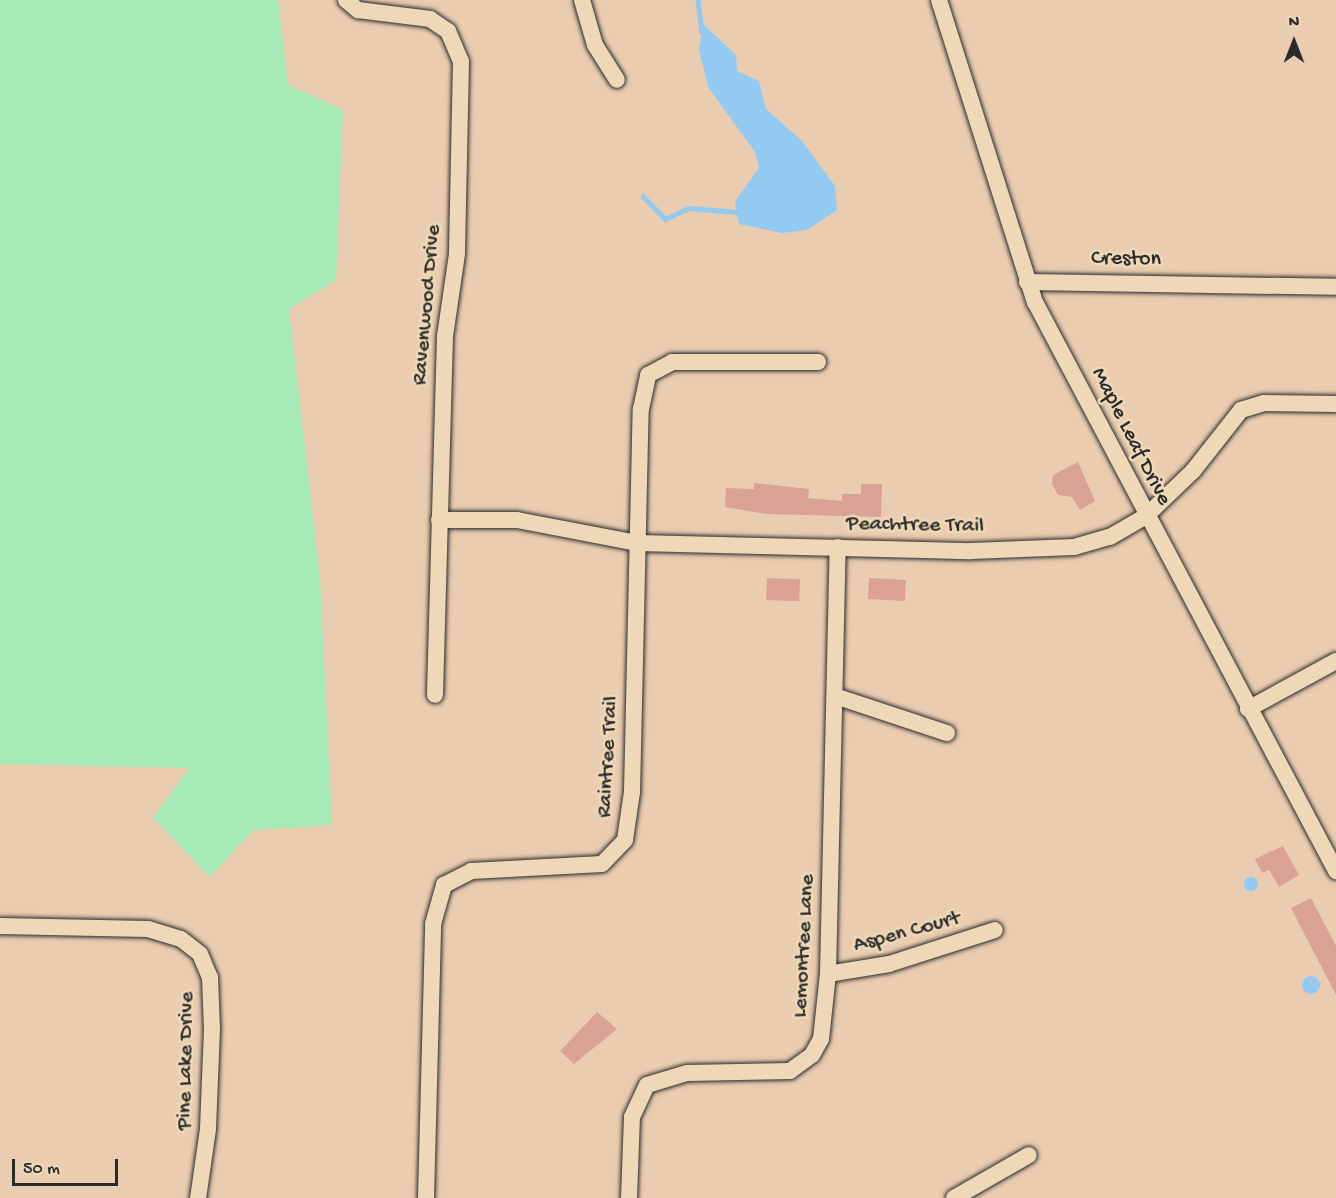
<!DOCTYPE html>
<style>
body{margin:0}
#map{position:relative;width:1336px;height:1198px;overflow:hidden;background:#eacdb0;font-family:"Gochi Hand",sans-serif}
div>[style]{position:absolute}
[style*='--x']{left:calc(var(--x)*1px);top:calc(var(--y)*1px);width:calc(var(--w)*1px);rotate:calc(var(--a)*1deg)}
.green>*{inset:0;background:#a6ebb7}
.water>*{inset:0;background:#93caf1}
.round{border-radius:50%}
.stream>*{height:4.5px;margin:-2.25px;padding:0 2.25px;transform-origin:2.25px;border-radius:2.25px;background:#93caf1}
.building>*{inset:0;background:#daa294;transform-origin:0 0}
.roads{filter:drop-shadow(0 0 2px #2b2b2b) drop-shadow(0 0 2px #2b2b2b)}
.minor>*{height:16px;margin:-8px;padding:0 8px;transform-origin:8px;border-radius:8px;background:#eed8b7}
span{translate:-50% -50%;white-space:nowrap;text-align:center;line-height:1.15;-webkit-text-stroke:5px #eed8b7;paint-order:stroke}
.street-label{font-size:22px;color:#2b2b2b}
.north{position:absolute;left:1264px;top:12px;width:60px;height:60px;-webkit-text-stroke:4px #eed8b7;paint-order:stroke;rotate:0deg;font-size:16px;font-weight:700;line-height:24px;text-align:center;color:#2b2b2b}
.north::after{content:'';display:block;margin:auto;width:21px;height:27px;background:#2b2b2b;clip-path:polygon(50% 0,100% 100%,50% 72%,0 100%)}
.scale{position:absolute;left:12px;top:1159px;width:106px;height:27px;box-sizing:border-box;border:3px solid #2b2b2b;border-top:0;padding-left:8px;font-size:18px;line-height:21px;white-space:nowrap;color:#2b2b2b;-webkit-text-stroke:4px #eed8b7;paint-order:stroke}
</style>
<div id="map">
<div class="green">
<i style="clip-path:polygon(0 0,278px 0,288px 85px,343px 110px,336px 280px,289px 309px,320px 578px,332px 825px,253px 830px,210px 877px,153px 818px,189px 768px,0 764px)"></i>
</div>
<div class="water">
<i style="clip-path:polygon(703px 24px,736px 55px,737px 71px,759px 81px,766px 109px,802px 141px,835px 186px,837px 210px,807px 230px,782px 233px,739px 224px,735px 202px,759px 167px,755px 152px,708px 87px,699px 50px)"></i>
<i class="round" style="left:1244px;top:877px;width:14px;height:14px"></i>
<i class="round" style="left:1302px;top:976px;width:18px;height:18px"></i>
</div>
<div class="stream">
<i style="--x:698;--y:0;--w:32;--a:83"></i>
<i style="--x:643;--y:196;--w:32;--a:46"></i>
<i style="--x:665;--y:219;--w:26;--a:-25"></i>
<i style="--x:689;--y:208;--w:48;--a:4.8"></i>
</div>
<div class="building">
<i style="clip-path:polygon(1078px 462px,1095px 501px,1080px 510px,1072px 497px,1058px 495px,1052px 484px,1053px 475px)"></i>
<i style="clip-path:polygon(754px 483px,809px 489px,808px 498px,842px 501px,842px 494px,861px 494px,861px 484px,882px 484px,881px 517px,766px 514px,725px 507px,726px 488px,754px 489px)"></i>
<i style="left:767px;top:578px;width:33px;height:22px;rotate:2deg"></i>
<i style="left:869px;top:578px;width:37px;height:21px;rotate:3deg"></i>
<i style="clip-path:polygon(1283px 846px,1299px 875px,1279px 887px,1269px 870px,1262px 873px,1255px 859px)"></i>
<i style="clip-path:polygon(1311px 898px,1336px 946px,1336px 995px,1291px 908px)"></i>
<i style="clip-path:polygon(597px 1012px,617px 1029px,574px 1064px,560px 1051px)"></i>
</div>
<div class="roads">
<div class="minor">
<i style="--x:346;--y:0;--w:16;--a:40"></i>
<i style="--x:358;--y:10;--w:73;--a:7.1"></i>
<i style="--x:430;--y:19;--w:22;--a:34"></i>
<i style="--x:448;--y:31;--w:33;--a:67"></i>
<i style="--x:461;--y:61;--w:193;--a:91.2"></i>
<i style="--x:457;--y:254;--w:83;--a:98.3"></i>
<i style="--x:445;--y:336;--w:359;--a:91.6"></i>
<i style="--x:582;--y:0;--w:47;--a:73.9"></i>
<i style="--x:595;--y:45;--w:41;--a:57.8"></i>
<i style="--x:939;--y:0;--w:317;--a:72.4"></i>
<i style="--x:1035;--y:302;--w:644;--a:62.12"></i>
<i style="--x:1027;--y:282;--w:309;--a:0.9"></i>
<i style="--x:439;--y:520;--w:78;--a:0"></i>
<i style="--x:517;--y:520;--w:123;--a:10.8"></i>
<i style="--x:638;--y:543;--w:333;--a:1.4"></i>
<i style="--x:971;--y:551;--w:103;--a:-2.2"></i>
<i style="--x:1074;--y:547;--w:37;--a:-16"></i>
<i style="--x:1110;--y:537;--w:42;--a:-30.3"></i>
<i style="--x:1146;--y:516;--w:65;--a:-43.8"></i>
<i style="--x:1193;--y:471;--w:78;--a:-51.8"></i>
<i style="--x:1241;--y:410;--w:24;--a:-17"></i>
<i style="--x:1264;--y:403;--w:72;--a:0.8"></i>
<i style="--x:835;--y:696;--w:118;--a:18.3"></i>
<i style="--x:1248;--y:709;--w:100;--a:-28.6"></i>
<i style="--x:0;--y:926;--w:148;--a:1.2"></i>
<i style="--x:148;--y:929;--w:34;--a:17"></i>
<i style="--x:181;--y:939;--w:24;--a:38"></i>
<i style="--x:200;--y:954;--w:25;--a:67"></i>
<i style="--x:210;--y:977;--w:52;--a:87.8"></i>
<i style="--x:212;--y:1029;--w:100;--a:92.3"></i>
<i style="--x:208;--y:1129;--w:70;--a:98.2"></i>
<i style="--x:828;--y:974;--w:62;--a:-9.3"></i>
<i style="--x:889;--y:964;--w:111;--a:-17.8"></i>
<i style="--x:426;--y:1198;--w:274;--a:-88.5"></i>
<i style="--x:433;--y:924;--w:41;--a:-74.2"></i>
<i style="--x:444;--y:885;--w:30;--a:-27"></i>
<i style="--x:471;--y:871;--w:131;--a:-3.1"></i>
<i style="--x:602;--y:864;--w:33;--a:-46"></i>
<i style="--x:625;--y:840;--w:49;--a:-81.7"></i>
<i style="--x:632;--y:792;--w:383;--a:-88.7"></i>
<i style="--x:641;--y:409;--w:35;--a:-78"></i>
<i style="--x:648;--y:375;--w:27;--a:-28"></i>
<i style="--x:672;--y:362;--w:146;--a:0"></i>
<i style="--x:629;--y:1198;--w:81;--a:-87.9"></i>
<i style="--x:632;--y:1117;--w:35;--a:-65"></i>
<i style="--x:647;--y:1085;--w:42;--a:-16.7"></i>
<i style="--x:687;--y:1073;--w:103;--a:-1.1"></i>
<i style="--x:790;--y:1071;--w:27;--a:-36"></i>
<i style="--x:812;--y:1055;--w:18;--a:-61"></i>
<i style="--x:821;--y:1039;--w:65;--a:-83.9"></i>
<i style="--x:828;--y:974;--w:427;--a:-88.7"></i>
<i style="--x:954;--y:1198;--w:86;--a:-29.8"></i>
</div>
</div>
<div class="street-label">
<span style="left:1126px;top:260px;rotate:1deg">Creston</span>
<span style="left:428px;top:305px;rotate:-85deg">Ravenwood Drive</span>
<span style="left:1130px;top:437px;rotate:63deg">Maple Leaf Drive</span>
<span style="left:915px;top:526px;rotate:1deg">Peachtree Trail</span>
<span style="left:609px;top:757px;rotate:-87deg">Raintree Trail</span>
<span style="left:907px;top:933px;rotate:-15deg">Aspen Court</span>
<span style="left:805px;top:946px;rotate:-87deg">Lemontree Lane</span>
<span style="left:187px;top:1061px;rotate:-89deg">Pine Lake Drive</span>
</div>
<div class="north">N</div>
<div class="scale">50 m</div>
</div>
